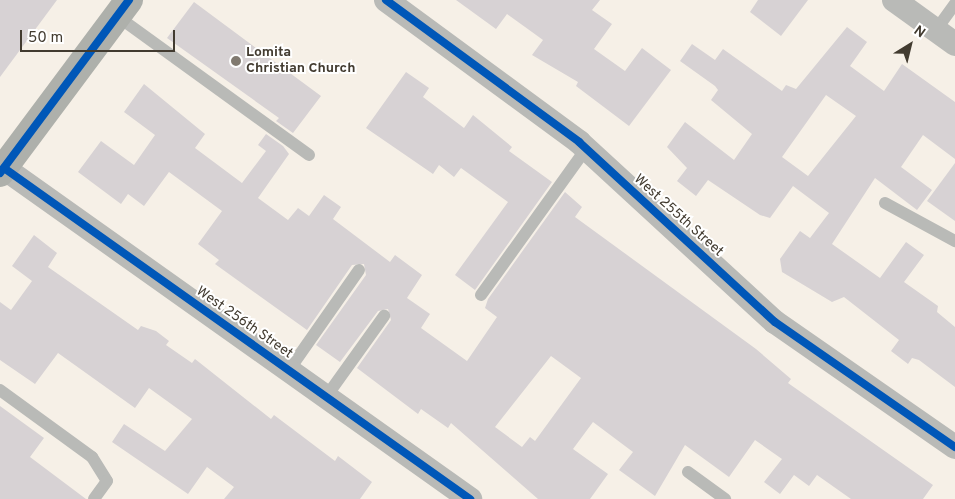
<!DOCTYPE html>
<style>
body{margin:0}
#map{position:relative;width:955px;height:499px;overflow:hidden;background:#f6f0e7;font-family:Overpass,sans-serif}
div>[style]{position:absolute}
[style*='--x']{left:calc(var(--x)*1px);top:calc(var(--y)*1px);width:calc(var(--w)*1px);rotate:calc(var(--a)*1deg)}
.building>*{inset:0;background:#d7d2d4}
.lane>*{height:12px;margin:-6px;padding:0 6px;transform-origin:6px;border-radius:6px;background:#b9bab7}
.street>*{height:24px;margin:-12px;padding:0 12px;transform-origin:12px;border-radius:12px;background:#b9bab7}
.secondary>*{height:28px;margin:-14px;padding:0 14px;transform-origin:14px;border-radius:14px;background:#aeb0ab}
.cycleway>*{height:8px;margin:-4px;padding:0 4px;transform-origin:4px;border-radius:4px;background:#0057b8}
.dots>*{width:14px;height:14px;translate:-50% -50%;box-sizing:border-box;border:2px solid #fff;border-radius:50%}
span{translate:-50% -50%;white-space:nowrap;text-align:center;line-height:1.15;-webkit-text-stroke:4px #fff;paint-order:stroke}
.poi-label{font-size:14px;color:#423b30;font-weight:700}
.left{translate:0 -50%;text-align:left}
.street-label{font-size:14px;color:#423b30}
.north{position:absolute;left:885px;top:20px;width:50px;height:50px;-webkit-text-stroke:4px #fff;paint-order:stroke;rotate:36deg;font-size:14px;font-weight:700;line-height:20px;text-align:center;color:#423b30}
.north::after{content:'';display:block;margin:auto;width:18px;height:22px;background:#423b30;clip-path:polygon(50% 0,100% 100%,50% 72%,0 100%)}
.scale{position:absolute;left:20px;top:30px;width:155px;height:22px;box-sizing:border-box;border:2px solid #423b30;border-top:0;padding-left:6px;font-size:15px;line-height:18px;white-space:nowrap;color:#423b30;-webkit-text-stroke:4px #fff;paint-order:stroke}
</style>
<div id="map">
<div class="building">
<i style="clip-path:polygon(0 0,57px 0,0 77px)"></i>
<i style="clip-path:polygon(456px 0,600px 0,592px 10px,612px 24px,594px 49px,625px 71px,642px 48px,671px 70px,629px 126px,576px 86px,578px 82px,532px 55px,543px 40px,532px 32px,507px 14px,496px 29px)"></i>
<i style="clip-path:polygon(758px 0,808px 0,781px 36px,750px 12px)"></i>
<i style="clip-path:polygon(194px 2px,321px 96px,293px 133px,276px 121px,279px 118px,167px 38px)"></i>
<i style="clip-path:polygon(evenodd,847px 27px,867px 42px,850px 66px,884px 91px,902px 64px,955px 102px,955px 159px,923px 135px,901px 167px,932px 190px,917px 210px,875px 178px,832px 244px,880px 278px,906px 242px,924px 255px,904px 282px,938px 306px,937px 312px,955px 327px,955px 387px,919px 360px,912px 358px,908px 364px,891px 351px,899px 340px,844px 297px,832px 302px,782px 272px,780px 259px,800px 231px,810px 238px,829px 213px,793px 186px,770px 218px,760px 215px,708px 180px,696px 196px,677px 181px,687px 168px,667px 147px,685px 122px,734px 160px,752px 134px,711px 100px,718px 90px,715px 86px,680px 61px,692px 44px,715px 60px,723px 49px,782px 91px,786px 85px,796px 89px,847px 27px,826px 95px,856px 116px,808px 176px,782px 157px,826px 95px)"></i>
<i style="clip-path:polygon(406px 72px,429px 88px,423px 97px,464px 128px,473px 115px,512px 147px,509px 151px,552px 182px,475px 290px,455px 275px,508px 202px,461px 168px,454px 177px,439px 165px,433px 174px,366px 128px)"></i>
<i style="clip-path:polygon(evenodd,144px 84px,205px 134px,195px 148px,242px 183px,266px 151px,258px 145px,266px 134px,283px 146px,289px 154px,258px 198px,288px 220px,298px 208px,309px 216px,324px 195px,341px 207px,333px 219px,390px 262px,395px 255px,422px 275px,407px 298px,430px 314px,421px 328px,467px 361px,497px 317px,485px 308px,488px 299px,565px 192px,582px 207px,575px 217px,756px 349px,791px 379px,788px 383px,933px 485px,923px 499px,851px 499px,817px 475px,809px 486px,794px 475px,780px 494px,764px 482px,782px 459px,755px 440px,729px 477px,685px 445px,655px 496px,619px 470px,633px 452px,593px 422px,573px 449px,608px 474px,590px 499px,538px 499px,451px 423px,448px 428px,421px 409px,418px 414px,357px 368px,391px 320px,388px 309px,378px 311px,340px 362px,316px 345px,366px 275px,364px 264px,352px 265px,307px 330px,215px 264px,219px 260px,198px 244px,222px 211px,169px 172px,144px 206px,128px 194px,121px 204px,78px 172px,101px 141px,134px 165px,155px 135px,124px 112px,144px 84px,551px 356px,581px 378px,535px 441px,530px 437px,522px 447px,495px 427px,551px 356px)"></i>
<i style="clip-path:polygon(955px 163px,955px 221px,927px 201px)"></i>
<i style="clip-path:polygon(34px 235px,57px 253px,48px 267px,138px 330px,141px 326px,156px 331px,169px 341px,166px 345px,192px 363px,195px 359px,271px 419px,274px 415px,335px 461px,338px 456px,372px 482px,360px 499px,224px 499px,234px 487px,207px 467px,188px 494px,112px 442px,124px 424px,165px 451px,192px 419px,149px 388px,135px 408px,58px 353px,35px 384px,0 360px,0 302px,11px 310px,32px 281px,12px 266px)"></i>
<i style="clip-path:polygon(0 406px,44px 438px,30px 457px,86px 499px,0 499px)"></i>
</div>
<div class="lane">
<i style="--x:117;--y:16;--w:237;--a:35.9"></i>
<i style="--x:936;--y:30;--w:32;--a:-54"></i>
<i style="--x:885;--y:203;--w:80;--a:28.5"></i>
<i style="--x:481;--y:295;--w:180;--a:-54.3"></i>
<i style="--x:289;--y:370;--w:122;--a:-55"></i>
<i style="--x:0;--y:390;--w:114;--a:36.1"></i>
<i style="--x:92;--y:457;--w:28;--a:58"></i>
<i style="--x:107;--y:481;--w:22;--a:126"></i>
<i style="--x:326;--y:397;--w:100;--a:-54.4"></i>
<i style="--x:688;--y:472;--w:46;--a:36.1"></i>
</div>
<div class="street">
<i style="--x:386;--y:0;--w:240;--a:36.3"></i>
<i style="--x:579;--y:142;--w:266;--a:42.6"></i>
<i style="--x:775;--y:322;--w:219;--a:34.8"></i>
<i style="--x:894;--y:0;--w:75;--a:35.8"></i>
<i style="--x:4;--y:168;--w:572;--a:35.39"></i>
</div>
<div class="secondary">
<i style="--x:0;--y:173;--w:216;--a:-53.3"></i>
</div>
<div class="cycleway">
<i style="--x:386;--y:0;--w:240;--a:36.3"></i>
<i style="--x:579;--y:142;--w:266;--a:42.6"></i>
<i style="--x:775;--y:322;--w:219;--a:34.8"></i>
<i style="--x:4;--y:168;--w:572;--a:35.39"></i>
<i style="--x:0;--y:173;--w:216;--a:-53.3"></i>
</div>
<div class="dots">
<i style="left:236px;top:61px;background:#817a70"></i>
</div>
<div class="poi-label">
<span class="left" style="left:246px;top:61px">Lomita<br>Christian Church</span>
</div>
<div class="street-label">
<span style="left:678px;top:216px;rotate:42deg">West 255th Street</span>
<span style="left:244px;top:323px;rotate:35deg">West 256th Street</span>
</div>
<div class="north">N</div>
<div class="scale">50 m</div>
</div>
